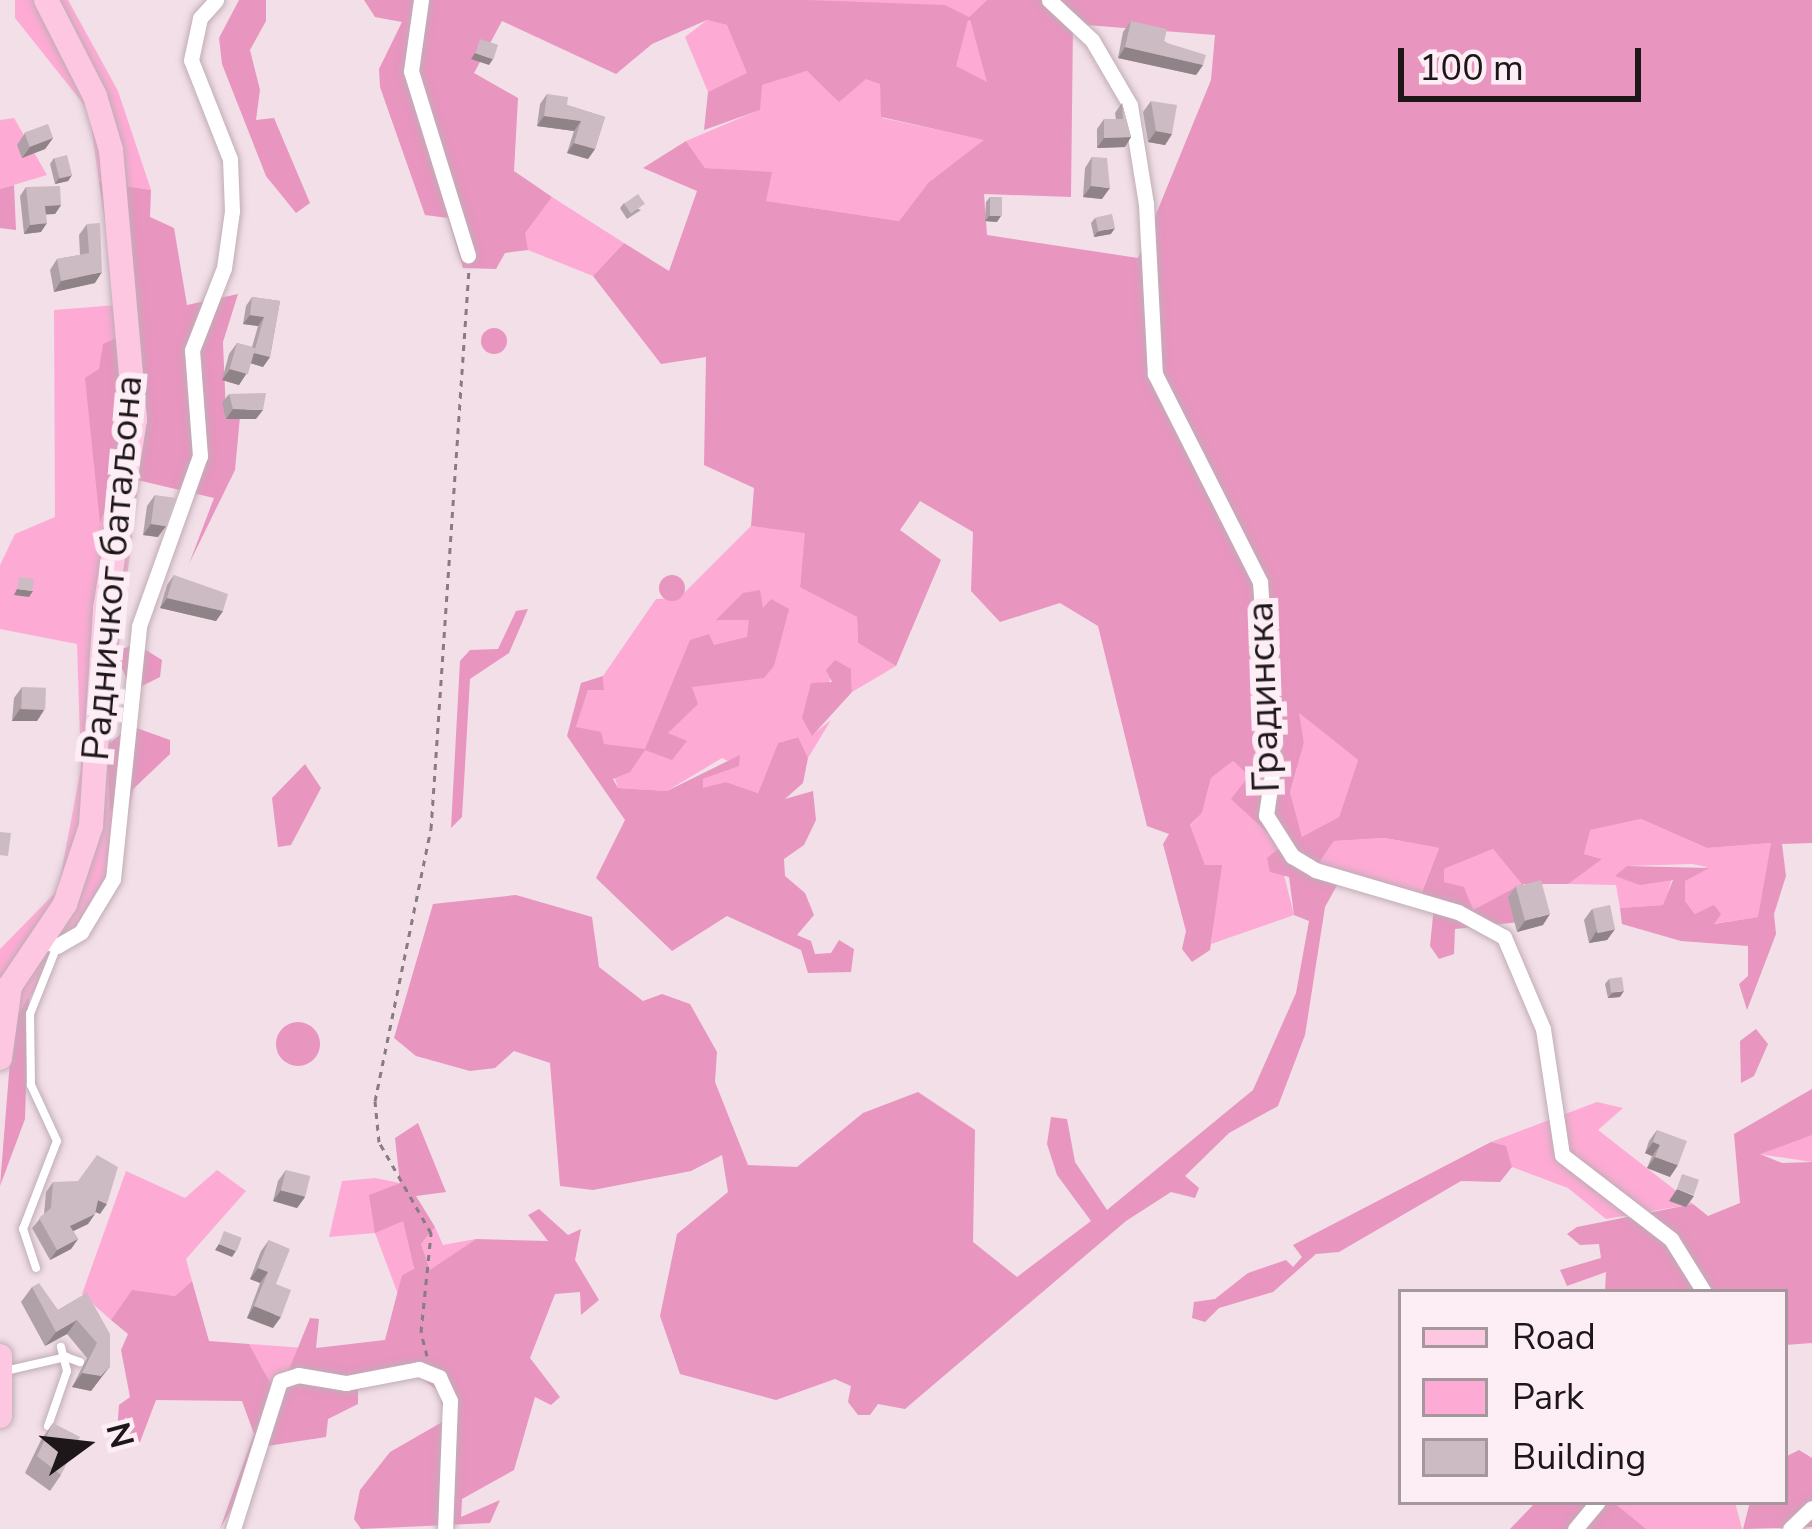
<!DOCTYPE html>
<meta charset="utf-8">
<style>
body{margin:0}
#map{position:relative;width:1812px;height:1529px;overflow:hidden;background:#f2dfe8;font-family:"Nunito Sans",sans-serif}
div>[style]{position:absolute}
[style*='--x']{left:calc(var(--x)*1px);top:calc(var(--y)*1px);width:calc(var(--w)*1px);rotate:calc(var(--a)*1deg)}
.green>*{inset:0;background:#fdabd4}
.forest>*{inset:0;background:#e895bf}
.round{border-radius:50%}
.path>*{height:3px;margin-top:-1.5px;transform-origin:0;background:repeating-linear-gradient(90deg,#887b81 0 6px,transparent 0 12px)}
.roads{filter:drop-shadow(0 0 3px #c0adb6) drop-shadow(0 0 3px #c0adb6)}
.service>*{height:8px;margin:-4px;padding:0 4px;transform-origin:4px;border-radius:4px;background:#fff}
.minor>*{height:15px;margin:-7.5px;padding:0 7.5px;transform-origin:7.5px;border-radius:7.5px;background:#fff}
.primary>*{height:24px;margin:-12px;padding:0 12px;transform-origin:12px;border-radius:12px;background:#fdc7e2}
.wall>*{inset:0;background:#b0a1a8}
.shaded-wall>*{inset:0;background:#908388}
.building>*{inset:0;background:#cdbbc3;transform-origin:0 0}
span{translate:-50% -50%;white-space:nowrap;text-align:center;line-height:1.15;-webkit-text-stroke:12px #fdeef5;paint-order:stroke}
.street-label{font-size:39px;color:#1e171a}
.legend{position:absolute;left:1398px;top:1289px;width:390px;height:216px;box-sizing:border-box;background:#fdeef5;border:3px solid #a4989d;margin:0;padding:15px 21px;list-style:none;font-size:36px;color:#1e171a}
.legend li{display:flex;align-items:center;gap:24px;height:60px}
.legend b{width:60px;border:3px solid #a4989d}
.north{position:absolute;left:24px;top:1385px;width:120px;height:120px;-webkit-text-stroke:9px #fdeef5;paint-order:stroke;rotate:75deg;font-size:33px;font-weight:700;line-height:48px;text-align:center;color:#1e171a}
.north::after{content:'';display:block;margin:auto;width:42px;height:54px;background:#1e171a;clip-path:polygon(50% 0,100% 100%,50% 72%,0 100%)}
.scale{position:absolute;left:1398px;top:48px;width:243px;height:54px;box-sizing:border-box;border:6px solid #1e171a;border-top:0;padding-left:15px;font-size:36px;line-height:42px;white-space:nowrap;color:#1e171a;-webkit-text-stroke:9px #fdeef5;paint-order:stroke}
</style>
<div id="map">
<div class="green">
<i style="clip-path:polygon(15px 0,68px 0,118px 91px,151px 190px,99px 182px,89px 111px,15px 18px)"></i>
<i style="clip-path:polygon(806px 0,987px 0,969px 17px,988px 83px)"></i>
<i style="clip-path:polygon(707px 20px,728px 25px,748px 73px,708px 92px,685px 37px)"></i>
<i style="clip-path:polygon(807px 71px,839px 101px,865px 78px,880px 83px,882px 118px,986px 140px,928px 183px,899px 221px,765px 201px,771px 173px,705px 168px,686px 141px,759px 110px,761px 85px)"></i>
<i style="clip-path:polygon(14px 118px,47px 175px,0 189px,0 120px)"></i>
<i style="clip-path:polygon(552px 197px,624px 243px,593px 276px,528px 250px,524px 233px)"></i>
<i style="clip-path:polygon(117px 305px,123px 336px,102px 520px,120px 476px,138px 485px,107px 745px,111px 810px,134px 788px,106px 908px,61px 951px,13px 1023px,0 1006px,0 949px,58px 890px,81px 768px,77px 644px,0 629px,0 565px,15px 534px,55px 517px,54px 310px)"></i>
<i style="clip-path:polygon(751px 526px,806px 532px,800px 586px,857px 617px,858px 643px,896px 666px,852px 692px,851px 669px,832px 674px,812px 735px,831px 720px,808px 758px,797px 737px,778px 743px,758px 793px,726px 782px,703px 789px,703px 779px,738px 766px,722px 758px,667px 791px,618px 788px,604px 744px,576px 727px,588px 690px,604px 690px,603px 676px,656px 599px,679px 598px)"></i>
<i style="clip-path:polygon(1298px 712px,1358px 760px,1339px 817px,1302px 838px,1290px 792px,1304px 743px)"></i>
<i style="clip-path:polygon(1233px 761px,1249px 776px,1247px 810px,1273px 831px,1294px 915px,1211px 944px,1221px 865px,1205px 865px,1190px 826px,1202px 813px,1211px 778px)"></i>
<i style="clip-path:polygon(1641px 819px,1707px 848px,1771px 843px,1759px 917px,1712px 924px,1696px 915px,1685px 901px,1685px 880px,1707px 867px,1692px 864px,1627px 866px,1672px 879px,1664px 905px,1620px 908px,1616px 885px,1568px 884px,1599px 858px,1584px 854px,1589px 830px)"></i>
<i style="clip-path:polygon(1385px 838px,1439px 848px,1420px 896px,1338px 883px,1319px 863px,1334px 841px)"></i>
<i style="clip-path:polygon(1493px 849px,1523px 884px,1473px 910px,1443px 882px,1444px 869px)"></i>
<i style="clip-path:polygon(1597px 1102px,1623px 1108px,1598px 1130px,1693px 1204px,1606px 1219px,1568px 1188px,1512px 1167px,1506px 1147px,1491px 1142px)"></i>
<i style="clip-path:polygon(1812px 1135px,1812px 1162px,1759px 1154px,1790px 1138px)"></i>
<i style="clip-path:polygon(217px 1170px,246px 1191px,186px 1259px,192px 1281px,175px 1296px,132px 1291px,111px 1320px,82px 1294px,126px 1171px,185px 1198px)"></i>
<i style="clip-path:polygon(375px 1178px,400px 1183px,370px 1195px,403px 1220px,414px 1270px,402px 1275px,398px 1294px,375px 1233px,329px 1237px,342px 1181px)"></i>
<i style="clip-path:polygon(435px 1227px,443px 1245px,476px 1239px,430px 1271px,421px 1244px)"></i>
<i style="clip-path:polygon(249px 1344px,304px 1348px,278px 1398px)"></i>
<i style="clip-path:polygon(1735px 1502px,1742px 1529px,1646px 1529px,1611px 1505px)"></i>
</div>
<div class="forest">
<i style="clip-path:polygon(239px 0,266px 0,266px 21px,250px 50px,260px 90px,256px 120px,274px 118px,310px 203px,296px 213px,266px 176px,222px 64px,219px 38px)"></i>
<i style="clip-path:polygon(evenodd,364px 0,806px 0,945px 5px,969px 17px,987px 0,1812px 0,1812px 843px,1782px 844px,1786px 876px,1774px 914px,1776px 934px,1747px 1010px,1739px 984px,1748px 976px,1748px 946px,1681px 941px,1622px 924px,1620px 908px,1663px 905px,1673px 880px,1640px 885px,1615px 876px,1627px 866px,1709px 868px,1685px 881px,1685px 901px,1695px 914px,1714px 905px,1721px 914px,1714px 924px,1758px 917px,1771px 843px,1707px 848px,1641px 819px,1590px 830px,1584px 854px,1602px 859px,1568px 884px,1523px 884px,1520px 922px,1455px 929px,1454px 954px,1439px 959px,1430px 946px,1434px 906px,1420px 897px,1439px 848px,1385px 838px,1334px 841px,1319px 863px,1341px 878px,1325px 907px,1305px 1035px,1278px 1106px,1229px 1133px,1185px 1176px,1199px 1188px,1195px 1198px,1171px 1192px,1126px 1221px,905px 1409px,878px 1404px,870px 1415px,858px 1415px,848px 1402px,851px 1386px,835px 1379px,776px 1400px,680px 1374px,660px 1316px,677px 1234px,728px 1192px,722px 1155px,691px 1171px,593px 1190px,560px 1186px,550px 1063px,514px 1051px,495px 1068px,470px 1071px,416px 1056px,394px 1038px,433px 904px,516px 895px,592px 917px,599px 967px,643px 1001px,662px 994px,690px 1004px,717px 1052px,715px 1082px,748px 1165px,797px 1167px,863px 1113px,918px 1092px,975px 1130px,973px 1242px,1017px 1277px,1091px 1221px,1057px 1175px,1047px 1144px,1051px 1117px,1067px 1119px,1075px 1162px,1107px 1210px,1253px 1090px,1296px 993px,1309px 921px,1294px 915px,1289px 877px,1270px 872px,1267px 858px,1282px 846px,1231px 799px,1249px 776px,1233px 761px,1211px 778px,1202px 813px,1190px 825px,1205px 865px,1222px 865px,1210px 950px,1192px 962px,1182px 949px,1186px 931px,1163px 844px,1169px 834px,1147px 826px,1098px 626px,1060px 603px,1000px 622px,971px 591px,973px 532px,920px 501px,900px 530px,941px 560px,896px 666px,858px 643px,857px 617px,800px 587px,805px 533px,751px 526px,754px 488px,704px 465px,706px 357px,661px 364px,593px 276px,624px 243px,669px 271px,697px 191px,643px 168px,686px 141px,705px 168px,772px 172px,766px 201px,899px 221px,928px 183px,984px 140px,881px 117px,880px 84px,866px 79px,839px 102px,807px 71px,762px 85px,760px 110px,704px 130px,708px 92px,747px 73px,727px 25px,707px 20px,652px 44px,616px 74px,502px 21px,474px 73px,518px 98px,514px 171px,552px 197px,525px 233px,528px 250px,505px 253px,496px 269px,463px 268px,448px 218px,425px 215px,380px 87px,379px 69px,402px 22px,375px 17px,364px 0,968px 20px,970px 20px,987px 82px,956px 66px,968px 20px,364px 0,1073px 24px,1215px 35px,1211px 80px,1138px 258px,987px 235px,984px 194px,1071px 197px,1073px 24px,364px 0,1299px 713px,1358px 760px,1339px 817px,1302px 837px,1290px 792px,1304px 743px,1299px 713px,364px 0,1493px 849px,1522px 884px,1473px 910px,1464px 887px,1444px 882px,1444px 869px,1493px 849px)"></i>
<i style="clip-path:polygon(99px 182px,151px 190px,150px 217px,174px 228px,187px 305px,238px 294px,223px 342px,226px 414px,240px 416px,235px 470px,189px 564px,214px 498px,120px 476px,100px 523px,85px 378px,99px 369px,103px 344px,123px 335px)"></i>
<i style="clip-path:polygon(14px 185px,16px 230px,0 228px,0 189px)"></i>
<i class="round" style="left:481px;top:328px;width:26px;height:26px"></i>
<i class="round" style="left:659px;top:575px;width:26px;height:26px"></i>
<i style="clip-path:polygon(760px 590px,763px 608px,771px 599px,789px 609px,774px 666px,764px 678px,692px 687px,698px 704px,668px 733px,687px 741px,672px 760px,645px 750px,630px 772px,613px 779px,618px 788px,667px 791px,740px 755px,739px 766px,703px 779px,703px 788px,726px 782px,758px 793px,778px 743px,798px 737px,808px 758px,803px 783px,785px 799px,813px 791px,816px 820px,804px 845px,784px 859px,785px 876px,805px 893px,814px 915px,797px 935px,811px 941px,815px 954px,831px 953px,839px 940px,854px 949px,851px 972px,808px 973px,801px 950px,727px 916px,672px 951px,596px 878px,625px 820px,567px 736px,581px 683px,603px 676px,604px 690px,588px 690px,576px 727px,601px 732px,604px 744px,645px 749px,690px 640px,709px 634px,714px 645px,747px 637px,749px 620px,716px 620px,743px 593px)"></i>
<i style="clip-path:polygon(528px 609px,509px 653px,470px 679px,462px 817px,451px 828px,460px 661px,470px 650px,498px 649px,516px 611px)"></i>
<i style="clip-path:polygon(136px 644px,162px 660px,160px 677px,132px 691px,119px 662px,122px 649px)"></i>
<i style="clip-path:polygon(835px 660px,851px 669px,852px 692px,812px 736px,802px 718px,811px 683px,832px 682px,826px 670px)"></i>
<i style="clip-path:polygon(131px 726px,170px 740px,170px 754px,110px 811px,107px 745px)"></i>
<i style="clip-path:polygon(305px 764px,321px 788px,291px 845px,278px 847px,272px 798px)"></i>
<i style="clip-path:polygon(29px 997px,25px 1119px,0 1186px,13px 1023px)"></i>
<i class="round" style="left:276px;top:1022px;width:44px;height:44px"></i>
<i style="clip-path:polygon(1756px 1029px,1768px 1044px,1754px 1076px,1741px 1083px,1740px 1041px)"></i>
<i style="clip-path:polygon(1812px 1089px,1812px 1135px,1760px 1154px,1782px 1163px,1812px 1162px,1812px 1343px,1785px 1345px,1785px 1292px,1605px 1292px,1606px 1272px,1567px 1286px,1560px 1270px,1601px 1258px,1599px 1244px,1580px 1245px,1567px 1234px,1577px 1227px,1693px 1204px,1708px 1216px,1740px 1203px,1734px 1134px)"></i>
<i style="clip-path:polygon(418px 1123px,446px 1192px,416px 1196px,435px 1227px,421px 1244px,430px 1270px,476px 1239px,548px 1241px,528px 1215px,539px 1209px,568px 1235px,581px 1229px,575px 1260px,599px 1300px,581px 1315px,580px 1292px,555px 1294px,530px 1358px,560px 1397px,551px 1405px,535px 1397px,514px 1470px,462px 1499px,461px 1517px,500px 1500px,490px 1523px,361px 1529px,354px 1519px,360px 1490px,390px 1452px,444px 1421px,440px 1392px,414px 1373px,358px 1390px,358px 1404px,328px 1419px,326px 1437px,267px 1446px,220px 1529px,254px 1434px,242px 1401px,156px 1400px,140px 1442px,123px 1443px,117px 1431px,119px 1405px,130px 1397px,121px 1350px,128px 1334px,111px 1320px,132px 1290px,175px 1296px,192px 1281px,209px 1341px,249px 1344px,278px 1397px,310px 1318px,319px 1319px,316px 1348px,385px 1340px,402px 1275px,414px 1269px,403px 1221px,375px 1233px,369px 1195px,400px 1183px,395px 1138px)"></i>
<i style="clip-path:polygon(1491px 1142px,1506px 1146px,1512px 1167px,1500px 1182px,1461px 1181px,1339px 1252px,1316px 1254px,1273px 1292px,1219px 1308px,1205px 1322px,1192px 1318px,1194px 1302px,1215px 1299px,1248px 1273px,1286px 1260px,1293px 1267px,1302px 1257px,1293px 1245px)"></i>
<i style="clip-path:polygon(1799px 1450px,1812px 1458px,1812px 1527px,1743px 1529px,1750px 1502px,1785px 1502px,1785px 1457px)"></i>
<i style="clip-path:polygon(1536px 1502px,1613px 1502px,1646px 1529px,1510px 1529px)"></i>
</div>
<div class="path">
<i style="--x:427;--y:1356;--w:25;--a:-104"></i>
<i style="--x:421;--y:1332;--w:100;--a:-84.2"></i>
<i style="--x:431;--y:1233;--w:105;--a:-119.7"></i>
<i style="--x:379;--y:1142;--w:41;--a:-95.6"></i>
<i style="--x:375;--y:1101;--w:278;--a:-78.4"></i>
<i style="--x:431;--y:829;--w:561;--a:-86.12"></i>
</div>
<div class="roads">
<div class="service">
<i style="--x:36;--y:1268;--w:41;--a:-108.4"></i>
<i style="--x:23;--y:1229;--w:94;--a:-68.9"></i>
<i style="--x:57;--y:1141;--w:62;--a:-114.9"></i>
<i style="--x:31;--y:1085;--w:71;--a:-90.8"></i>
<i style="--x:30;--y:1014;--w:73;--a:-68.3"></i>
<i style="--x:5;--y:1371;--w:63;--a:-12.9"></i>
<i style="--x:66;--y:1357;--w:15;--a:20"></i>
<i style="--x:48;--y:1426;--w:58;--a:-70.9"></i>
<i style="--x:67;--y:1371;--w:25;--a:-104"></i>
</div>
<div class="minor">
<i style="--x:421;--y:0;--w:72;--a:98"></i>
<i style="--x:411;--y:71;--w:193;--a:72.8"></i>
<i style="--x:1049;--y:0;--w:59;--a:42.9"></i>
<i style="--x:1092;--y:40;--w:75;--a:59.7"></i>
<i style="--x:1130;--y:105;--w:100;--a:80.8"></i>
<i style="--x:1146;--y:204;--w:170;--a:87"></i>
<i style="--x:1155;--y:374;--w:233;--a:63.2"></i>
<i style="--x:1260;--y:582;--w:185;--a:86"></i>
<i style="--x:1273;--y:767;--w:49;--a:98.3"></i>
<i style="--x:1266;--y:815;--w:49;--a:57.6"></i>
<i style="--x:1292;--y:856;--w:27;--a:31"></i>
<i style="--x:1315;--y:870;--w:149;--a:16.4"></i>
<i style="--x:1458;--y:912;--w:52;--a:28.5"></i>
<i style="--x:1504;--y:937;--w:100;--a:67"></i>
<i style="--x:1543;--y:1029;--w:127;--a:81.4"></i>
<i style="--x:1562;--y:1155;--w:138;--a:37.6"></i>
<i style="--x:1671;--y:1239;--w:62;--a:58.1"></i>
<i style="--x:41;--y:939;--w:17;--a:24"></i>
<i style="--x:57;--y:946;--w:28;--a:-30"></i>
<i style="--x:81;--y:932;--w:62;--a:-58.9"></i>
<i style="--x:113;--y:879;--w:254;--a:-84.1"></i>
<i style="--x:139;--y:626;--w:181;--a:-70.3"></i>
<i style="--x:200;--y:456;--w:106;--a:-94.3"></i>
<i style="--x:192;--y:350;--w:88;--a:-68.7"></i>
<i style="--x:224;--y:268;--w:58;--a:-82"></i>
<i style="--x:232;--y:211;--w:52;--a:-92.2"></i>
<i style="--x:230;--y:159;--w:106;--a:-111.5"></i>
<i style="--x:191;--y:60;--w:43;--a:-77.9"></i>
<i style="--x:200;--y:18;--w:24;--a:-48"></i>
<i style="--x:233;--y:1529;--w:155;--a:-72.4"></i>
<i style="--x:280;--y:1381;--w:19;--a:-18"></i>
<i style="--x:298;--y:1375;--w:49;--a:9.5"></i>
<i style="--x:346;--y:1383;--w:74;--a:-10.9"></i>
<i style="--x:419;--y:1369;--w:22;--a:22"></i>
<i style="--x:439;--y:1377;--w:26;--a:65"></i>
<i style="--x:450;--y:1401;--w:128;--a:92.2"></i>
<i style="--x:1575;--y:1529;--w:35;--a:-50"></i>
<i style="--x:1790;--y:1529;--w:30;--a:-44"></i>
</div>
<div class="primary">
<i style="--x:0;--y:1058;--w:73;--a:-82.1"></i>
<i style="--x:10;--y:986;--w:99;--a:-56.1"></i>
<i style="--x:65;--y:904;--w:82;--a:-71.6"></i>
<i style="--x:91;--y:826;--w:217;--a:-86.3"></i>
<i style="--x:105;--y:609;--w:192;--a:-81"></i>
<i style="--x:135;--y:419;--w:270;--a:-95.1"></i>
<i style="--x:111;--y:150;--w:56;--a:-106.5"></i>
<i style="--x:95;--y:96;--w:108;--a:-117"></i>
<i style="--x:0;--y:1356;--w:60;--a:90"></i>
</div>
</div>
<div class="wall">
<i style="clip-path:polygon(1131px 21px,1203px 65px,1196px 75px,1118px 58px,1123px 32px)"></i>
<i style="clip-path:polygon(547px 94px,567px 105px,605px 117px,595px 149px,588px 159px,567px 153px,574px 131px,537px 126px,540px 104px)"></i>
<i style="clip-path:polygon(1151px 101px,1172px 134px,1165px 145px,1148px 142px,1143px 112px)"></i>
<i style="clip-path:polygon(1122px 103px,1131px 137px,1125px 147px,1097px 148px,1097px 129px,1104px 119px,1116px 119px,1115px 113px)"></i>
<i style="clip-path:polygon(25px 133px,53px 138px,45px 149px,22px 158px,17px 145px)"></i>
<i style="clip-path:polygon(1092px 157px,1102px 199px,1083px 197px,1085px 168px)"></i>
<i style="clip-path:polygon(54px 158px,72px 175px,68px 181px,55px 184px,50px 164px)"></i>
<i style="clip-path:polygon(26px 187px,61px 205px,55px 214px,46px 214px,41px 232px,24px 234px,20px 196px)"></i>
<i style="clip-path:polygon(990px 197px,997px 222px,985px 221px,986px 202px)"></i>
<i style="clip-path:polygon(624px 203px,641px 210px,627px 219px,620px 208px)"></i>
<i style="clip-path:polygon(1095px 218px,1111px 234px,1094px 237px,1091px 223px)"></i>
<i style="clip-path:polygon(87px 224px,95px 283px,54px 292px,50px 270px,57px 259px,80px 255px,79px 235px)"></i>
<i style="clip-path:polygon(252px 297px,280px 301px,270px 357px,263px 367px,250px 363px,239px 385px,222px 380px,229px 354px,237px 343px,252px 347px,258px 326px,243px 324px,246px 306px)"></i>
<i style="clip-path:polygon(229px 394px,256px 419px,226px 419px,222px 403px)"></i>
<i style="clip-path:polygon(155px 495px,158px 537px,143px 535px,147px 506px)"></i>
<i style="clip-path:polygon(174px 575px,223px 611px,216px 621px,160px 608px,167px 585px)"></i>
<i style="clip-path:polygon(22px 687px,44px 710px,37px 721px,12px 721px,14px 698px)"></i>
<i style="clip-path:polygon(1516px 886px,1543px 925px,1517px 932px,1508px 897px)"></i>
<i style="clip-path:polygon(1592px 909px,1615px 929px,1607px 940px,1589px 943px,1584px 920px)"></i>
<i style="clip-path:polygon(1609px 979px,1620px 997px,1608px 998px,1605px 984px)"></i>
<i style="clip-path:polygon(1657px 1130px,1670px 1177px,1647px 1168px,1652px 1156px,1645px 1153px,1649px 1141px)"></i>
<i style="clip-path:polygon(286px 1170px,305px 1197px,297px 1208px,273px 1201px,278px 1181px)"></i>
<i style="clip-path:polygon(53px 1182px,100px 1214px,96px 1212px,88px 1224px,73px 1231px,78px 1239px,71px 1249px,50px 1260px,32px 1228px,44px 1214px,46px 1192px)"></i>
<i style="clip-path:polygon(269px 1240px,276px 1284px,273px 1328px,247px 1318px,260px 1283px,250px 1279px,261px 1251px)"></i>
<i style="clip-path:polygon(32px 1287px,58px 1310px,87px 1293px,110px 1366px,91px 1391px,72px 1387px,87px 1358px,67px 1334px,45px 1346px,21px 1302px)"></i>
<i style="clip-path:polygon(53px 1423px,61px 1475px,50px 1491px,25px 1473px,41px 1440px)"></i>
</div>
<div class="shaded-wall">
<i style="clip-path:polygon(1125px 47px,1203px 65px,1196px 75px,1118px 58px)"></i>
<i style="clip-path:polygon(475px 53px,493px 59px,489px 65px,471px 59px)"></i>
<i style="clip-path:polygon(544px 116px,581px 121px,574px 131px,537px 126px)"></i>
<i style="clip-path:polygon(1156px 131px,1172px 134px,1165px 145px,1148px 142px)"></i>
<i style="clip-path:polygon(1131px 137px,1125px 147px,1097px 148px,1104px 138px)"></i>
<i style="clip-path:polygon(53px 138px,45px 149px,22px 158px,30px 147px)"></i>
<i style="clip-path:polygon(574px 143px,595px 149px,588px 159px,567px 153px)"></i>
<i style="clip-path:polygon(72px 175px,68px 181px,55px 184px,59px 178px)"></i>
<i style="clip-path:polygon(1091px 186px,1110px 188px,1102px 199px,1083px 197px)"></i>
<i style="clip-path:polygon(61px 205px,55px 214px,39px 215px,45px 206px)"></i>
<i style="clip-path:polygon(989px 216px,1001px 216px,997px 222px,985px 221px)"></i>
<i style="clip-path:polygon(47px 223px,41px 232px,24px 234px,30px 225px)"></i>
<i style="clip-path:polygon(1115px 228px,1111px 234px,1094px 237px,1097px 232px)"></i>
<i style="clip-path:polygon(102px 272px,95px 283px,54px 292px,61px 281px)"></i>
<i style="clip-path:polygon(250px 315px,264px 317px,258px 326px,243px 324px)"></i>
<i style="clip-path:polygon(254px 353px,270px 357px,263px 367px,247px 362px)"></i>
<i style="clip-path:polygon(230px 369px,247px 373px,239px 385px,222px 380px)"></i>
<i style="clip-path:polygon(233px 409px,263px 410px,256px 419px,226px 419px)"></i>
<i style="clip-path:polygon(151px 524px,166px 526px,158px 537px,143px 535px)"></i>
<i style="clip-path:polygon(17px 589px,33px 591px,29px 597px,14px 595px)"></i>
<i style="clip-path:polygon(167px 598px,223px 611px,216px 621px,160px 608px)"></i>
<i style="clip-path:polygon(20px 709px,44px 710px,37px 721px,12px 721px)"></i>
<i style="clip-path:polygon(1550px 914px,1543px 925px,1517px 932px,1525px 921px)"></i>
<i style="clip-path:polygon(1615px 929px,1607px 940px,1589px 943px,1596px 932px)"></i>
<i style="clip-path:polygon(1624px 991px,1620px 997px,1608px 998px,1612px 993px)"></i>
<i style="clip-path:polygon(1653px 1142px,1660px 1145px,1652px 1156px,1645px 1153px)"></i>
<i style="clip-path:polygon(1655px 1157px,1678px 1165px,1670px 1177px,1647px 1168px)"></i>
<i style="clip-path:polygon(1677px 1189px,1694px 1196px,1686px 1207px,1669px 1201px)"></i>
<i style="clip-path:polygon(281px 1190px,305px 1197px,297px 1208px,273px 1201px)"></i>
<i style="clip-path:polygon(98px 1200px,107px 1204px,100px 1214px,91px 1210px)"></i>
<i style="clip-path:polygon(95px 1214px,88px 1224px,63px 1236px,70px 1226px)"></i>
<i style="clip-path:polygon(78px 1239px,71px 1249px,50px 1260px,57px 1250px)"></i>
<i style="clip-path:polygon(219px 1244px,236px 1251px,232px 1257px,215px 1250px)"></i>
<i style="clip-path:polygon(258px 1268px,268px 1272px,260px 1283px,250px 1279px)"></i>
<i style="clip-path:polygon(254px 1306px,281px 1317px,273px 1328px,247px 1318px)"></i>
<i style="clip-path:polygon(77px 1320px,67px 1334px,45px 1346px,56px 1332px)"></i>
<i style="clip-path:polygon(110px 1366px,91px 1391px,72px 1387px,82px 1373px)"></i>
</div>
<div class="building">
<i style="clip-path:polygon(1131px 21px,1167px 29px,1164px 42px,1206px 55px,1203px 65px,1125px 47px)"></i>
<i style="left:480px;top:39px;width:19px;height:15px;rotate:18deg"></i>
<i style="clip-path:polygon(547px 94px,568px 97px,567px 105px,605px 117px,595px 149px,574px 143px,581px 121px,544px 116px)"></i>
<i style="clip-path:polygon(1151px 101px,1177px 105px,1172px 134px,1156px 131px)"></i>
<i style="clip-path:polygon(1122px 103px,1131px 137px,1104px 138px,1104px 119px,1123px 119px)"></i>
<i style="left:48px;top:124px;width:15px;height:25px;rotate:70deg"></i>
<i style="left:67px;top:155px;width:21px;height:13px;rotate:76deg"></i>
<i style="clip-path:polygon(1092px 157px,1107px 158px,1110px 188px,1091px 186px)"></i>
<i style="clip-path:polygon(60px 186px,61px 205px,45px 206px,47px 223px,30px 225px,26px 187px)"></i>
<i style="left:638px;top:194px;width:12px;height:17px;rotate:55deg"></i>
<i style="left:990px;top:197px;width:12px;height:19px"></i>
<i style="left:1112px;top:214px;width:14px;height:17px;rotate:78deg"></i>
<i style="clip-path:polygon(100px 223px,102px 272px,61px 281px,57px 259px,89px 253px,87px 224px)"></i>
<i style="clip-path:polygon(252px 297px,280px 301px,270px 357px,254px 353px,264px 317px,250px 315px)"></i>
<i style="left:237px;top:343px;width:19px;height:27px;rotate:16deg"></i>
<i style="clip-path:polygon(266px 393px,263px 410px,233px 409px,229px 394px)"></i>
<i style="clip-path:polygon(155px 495px,176px 498px,166px 526px,151px 524px)"></i>
<i style="clip-path:polygon(174px 575px,228px 594px,223px 611px,167px 598px)"></i>
<i style="left:19px;top:577px;width:15px;height:12px;rotate:8deg"></i>
<i style="left:22px;top:687px;width:24px;height:22px;rotate:2deg"></i>
<i style="clip-path:polygon(0 832px,11px 833px,8px 856px,0 855px)"></i>
<i style="left:1541px;top:880px;width:35px;height:26px;rotate:75deg"></i>
<i style="left:1610px;top:905px;width:25px;height:18px;rotate:78deg"></i>
<i style="left:1622px;top:977px;width:14px;height:13px;rotate:82deg"></i>
<i style="clip-path:polygon(1657px 1130px,1687px 1141px,1678px 1165px,1655px 1157px,1660px 1145px,1653px 1142px)"></i>
<i style="clip-path:polygon(97px 1155px,118px 1167px,107px 1204px,98px 1200px,95px 1214px,70px 1226px,78px 1239px,57px 1250px,39px 1218px,51px 1208px,53px 1182px,78px 1181px)"></i>
<i style="left:286px;top:1170px;width:25px;height:21px;rotate:14deg"></i>
<i style="left:1682px;top:1174px;width:18px;height:16px;rotate:19deg"></i>
<i style="left:224px;top:1231px;width:19px;height:14px;rotate:21deg"></i>
<i style="clip-path:polygon(269px 1240px,290px 1249px,276px 1284px,291px 1290px,281px 1317px,254px 1306px,268px 1272px,258px 1268px)"></i>
<i style="clip-path:polygon(39px 1283px,58px 1310px,87px 1293px,110px 1334px,110px 1366px,101px 1376px,82px 1373px,97px 1343px,77px 1320px,56px 1332px,32px 1287px)"></i>
<i style="clip-path:polygon(53px 1423px,80px 1437px,61px 1475px,37px 1456px)"></i>
</div>
<div class="street-label">
<span style="left:113px;top:568px;rotate:-85deg">Радничког батаљона</span>
<span style="left:1264px;top:697px;rotate:-92deg">Градинска</span>
</div>
<ul class="legend">
<li><b style="height:15px;background:#fdc7e2"></b>Road</li>
<li><b style="height:33px;background:#fdabd4"></b>Park</li>
<li><b style="height:33px;background:#cdbbc3"></b>Building</li>
</ul>
<div class="north">N</div>
<div class="scale">100 m</div>
</div>
